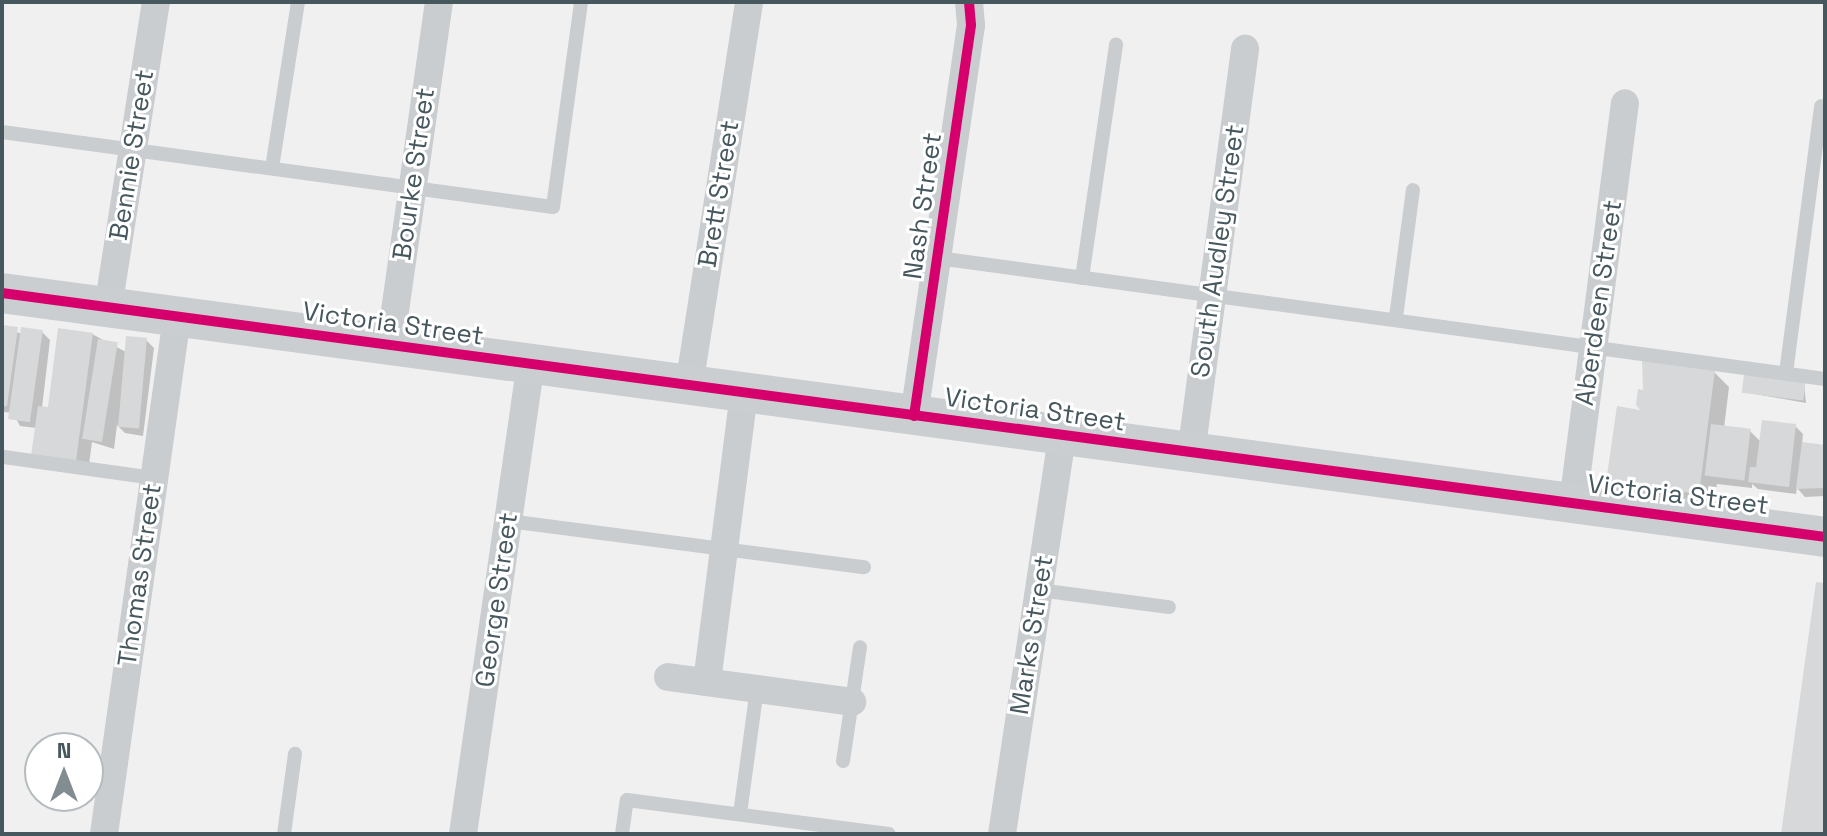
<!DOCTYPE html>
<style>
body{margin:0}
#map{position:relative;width:1827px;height:836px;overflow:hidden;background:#f1f0f0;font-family:"Space Grotesk",sans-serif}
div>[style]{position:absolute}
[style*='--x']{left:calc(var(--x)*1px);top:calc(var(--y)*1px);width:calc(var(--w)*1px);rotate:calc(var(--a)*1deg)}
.shadow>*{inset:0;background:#0003}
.building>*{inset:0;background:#d6d8d9;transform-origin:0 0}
.lane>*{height:14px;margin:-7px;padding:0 7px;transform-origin:7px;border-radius:7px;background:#c9cdcf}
.street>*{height:28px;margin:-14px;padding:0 14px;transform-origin:14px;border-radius:14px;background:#c9cdcf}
.secondary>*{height:40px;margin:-20px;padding:0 20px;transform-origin:20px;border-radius:20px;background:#caced0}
.cycleway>*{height:10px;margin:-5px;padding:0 5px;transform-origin:5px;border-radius:5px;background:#d6006c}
span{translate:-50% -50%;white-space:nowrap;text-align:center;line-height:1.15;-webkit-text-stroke:6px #fff;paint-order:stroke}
.street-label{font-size:26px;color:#46585e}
.frame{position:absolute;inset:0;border:4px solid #46585e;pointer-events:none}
.north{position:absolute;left:24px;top:732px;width:80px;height:80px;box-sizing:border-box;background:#fff;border:2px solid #b5bcbf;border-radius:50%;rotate:0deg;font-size:22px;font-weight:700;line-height:32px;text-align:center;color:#46585e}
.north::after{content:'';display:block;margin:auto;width:28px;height:36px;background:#828d91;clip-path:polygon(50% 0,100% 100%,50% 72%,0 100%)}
</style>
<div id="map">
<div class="shadow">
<i style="clip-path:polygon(2px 327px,22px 334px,42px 332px,50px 340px,42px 408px,50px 410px,92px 334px,126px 352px,146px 340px,154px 348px,143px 436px,125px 433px,117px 425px,114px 449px,92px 442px,88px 472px,37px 428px,20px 426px,13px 413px,4px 412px,2px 428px)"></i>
<i style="clip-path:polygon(1714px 372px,1729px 387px,1724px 428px,1750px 431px,1761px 442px,1795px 426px,1803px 434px,1802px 444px,1825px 447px,1825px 496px,1805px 497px,1797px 488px,1796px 494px,1758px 489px,1752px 484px,1752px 488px,1717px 484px,1713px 508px,1624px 496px,1609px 481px,1645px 412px)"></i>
<i style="clip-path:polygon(1804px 384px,1806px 403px,1744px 392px)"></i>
</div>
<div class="building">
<i style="clip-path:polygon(2px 325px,18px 327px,7px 406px,2px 406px)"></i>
<i style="left:21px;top:327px;width:22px;height:93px;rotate:8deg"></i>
<i style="clip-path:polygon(58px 328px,93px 333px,76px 461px,31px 456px,38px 406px,48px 407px)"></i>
<i style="left:126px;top:336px;width:21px;height:91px;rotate:5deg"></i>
<i style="left:98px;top:339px;width:20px;height:101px;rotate:9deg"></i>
<i style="clip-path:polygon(1642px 360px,1715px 370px,1699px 494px,1606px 482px,1617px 406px,1640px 410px,1636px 405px,1638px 389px,1643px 390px)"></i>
<i style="left:1744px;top:374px;width:62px;height:19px;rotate:7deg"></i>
<i style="clip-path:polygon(1762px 420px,1796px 424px,1789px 487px,1748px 482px,1750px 467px,1756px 467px)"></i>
<i style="left:1711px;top:424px;width:40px;height:52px;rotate:7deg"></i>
<i style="clip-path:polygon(1802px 442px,1825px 445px,1825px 488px,1796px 489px)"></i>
<i style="clip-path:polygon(1816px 582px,1825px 583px,1825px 821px,1823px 834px,1781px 834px)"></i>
</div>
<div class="lane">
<i style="--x:2;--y:132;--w:556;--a:7.75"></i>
<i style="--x:553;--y:207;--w:207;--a:-82.2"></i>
<i style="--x:272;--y:168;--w:168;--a:-81.1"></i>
<i style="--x:938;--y:258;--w:895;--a:7.77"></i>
<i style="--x:1082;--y:278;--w:236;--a:-81.7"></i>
<i style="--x:1396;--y:317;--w:128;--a:-82.4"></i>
<i style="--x:1786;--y:373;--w:269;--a:-82.5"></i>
<i style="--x:4;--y:457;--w:151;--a:8"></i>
<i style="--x:508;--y:521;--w:359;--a:7.4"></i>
<i style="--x:1039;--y:590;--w:131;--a:7.5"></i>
<i style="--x:843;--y:761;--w:115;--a:-81.5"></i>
<i style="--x:740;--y:814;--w:126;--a:-82.3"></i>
<i style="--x:284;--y:834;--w:81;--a:-82.2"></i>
<i style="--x:622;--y:834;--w:34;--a:-82"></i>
<i style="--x:627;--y:800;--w:264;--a:7.4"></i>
</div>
<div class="street">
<i style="--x:108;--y:308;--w:310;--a:-81.1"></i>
<i style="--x:390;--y:346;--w:347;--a:-81.9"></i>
<i style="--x:689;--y:386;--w:389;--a:-81.1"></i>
<i style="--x:914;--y:416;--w:395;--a:-81.7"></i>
<i style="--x:971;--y:25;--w:23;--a:-95"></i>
<i style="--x:1191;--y:454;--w:409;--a:-82.4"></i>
<i style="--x:1573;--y:503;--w:403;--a:-82.6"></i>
<i style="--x:668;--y:677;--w:186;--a:7.7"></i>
<i style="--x:707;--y:682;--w:290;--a:-82.7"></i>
<i style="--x:104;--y:834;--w:522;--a:-81.96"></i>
<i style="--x:463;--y:834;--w:474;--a:-81.8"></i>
<i style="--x:1002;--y:834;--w:402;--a:-81.4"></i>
</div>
<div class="secondary">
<i style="--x:2;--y:293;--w:1839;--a:7.62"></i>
</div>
<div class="cycleway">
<i style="--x:2;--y:293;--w:1839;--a:7.62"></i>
<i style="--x:914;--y:416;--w:395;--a:-81.7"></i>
<i style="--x:971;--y:25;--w:23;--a:-95"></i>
</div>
<div class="street-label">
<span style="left:132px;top:155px;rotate:-81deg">Bennie Street</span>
<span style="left:414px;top:174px;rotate:-82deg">Bourke Street</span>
<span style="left:719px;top:194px;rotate:-81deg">Brett Street</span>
<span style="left:923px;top:206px;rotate:-82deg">Nash Street</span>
<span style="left:1218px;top:251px;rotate:-82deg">South Audley Street</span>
<span style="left:1599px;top:303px;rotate:-82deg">Aberdeen Street</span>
<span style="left:393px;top:324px;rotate:8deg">Victoria Street</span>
<span style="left:1035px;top:410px;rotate:8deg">Victoria Street</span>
<span style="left:1678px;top:495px;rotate:7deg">Victoria Street</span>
<span style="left:140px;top:575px;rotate:-82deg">Thomas Street</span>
<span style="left:497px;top:600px;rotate:-82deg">George Street</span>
<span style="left:1032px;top:635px;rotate:-81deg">Marks Street</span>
</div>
<div class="frame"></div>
<div class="north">N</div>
</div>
